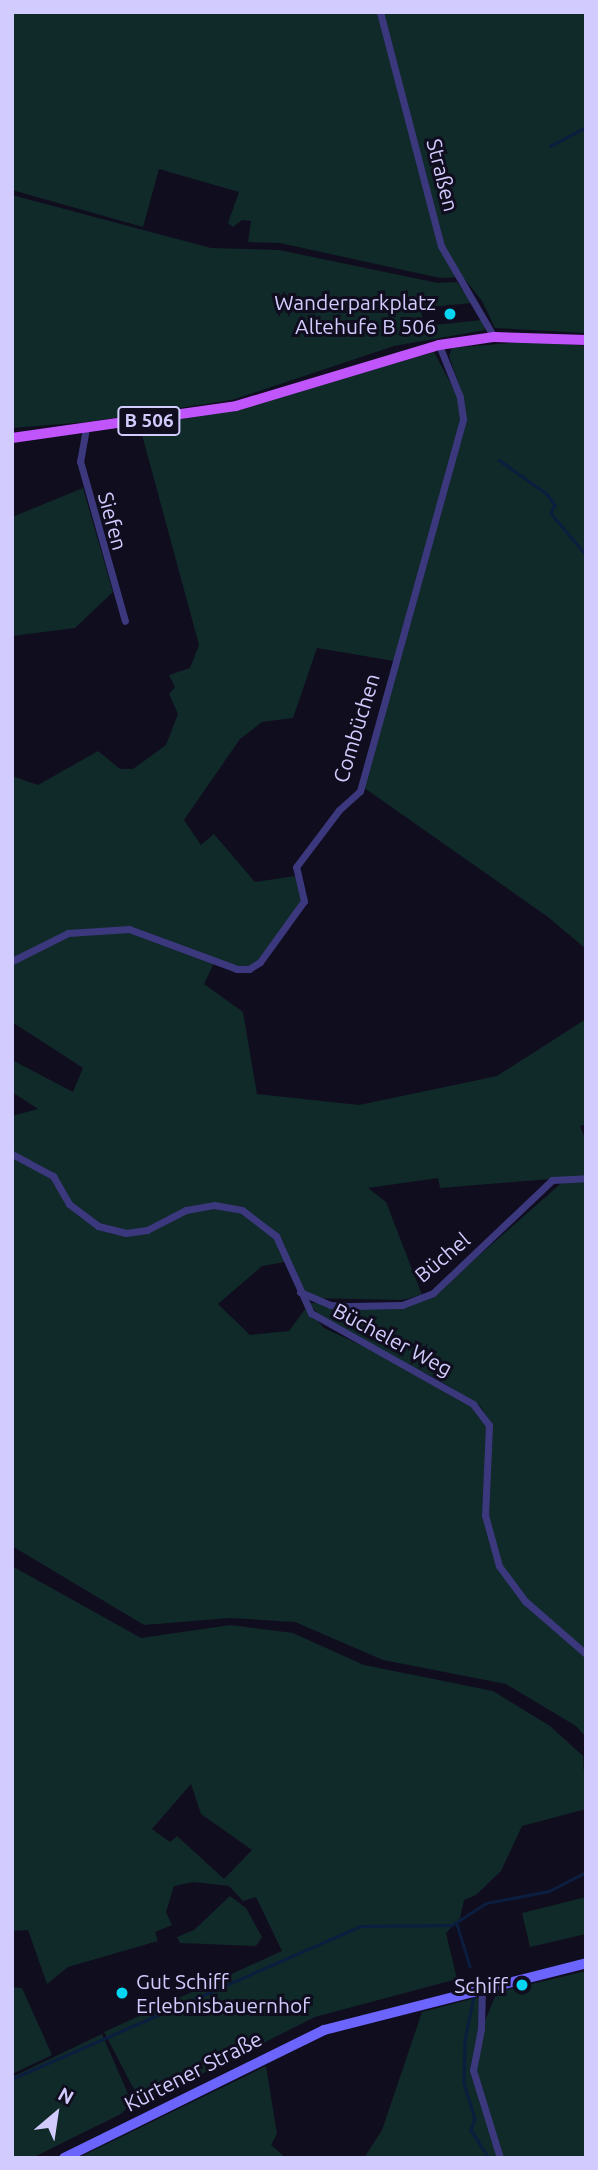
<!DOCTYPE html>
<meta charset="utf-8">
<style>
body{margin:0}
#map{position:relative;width:598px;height:2170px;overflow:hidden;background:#100d1f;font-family:Ubuntu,sans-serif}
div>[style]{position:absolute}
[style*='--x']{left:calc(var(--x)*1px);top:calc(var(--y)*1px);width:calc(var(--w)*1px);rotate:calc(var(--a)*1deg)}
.green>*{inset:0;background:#102929}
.stream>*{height:2.5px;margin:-1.25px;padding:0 1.25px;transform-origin:1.25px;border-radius:1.25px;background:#0c1e3f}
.minor>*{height:7px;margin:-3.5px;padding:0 3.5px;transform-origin:3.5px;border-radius:3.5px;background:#3c387e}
.secondary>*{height:10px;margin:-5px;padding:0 5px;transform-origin:5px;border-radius:5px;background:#6b64fd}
.primary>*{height:10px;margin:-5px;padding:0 5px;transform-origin:5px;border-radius:5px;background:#c055fc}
.dots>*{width:19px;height:19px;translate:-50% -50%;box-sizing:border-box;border:4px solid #100d1f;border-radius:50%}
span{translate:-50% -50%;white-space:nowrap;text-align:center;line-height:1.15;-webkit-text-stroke:6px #100d1f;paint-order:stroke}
.shield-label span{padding:2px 5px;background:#100d1f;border:2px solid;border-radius:5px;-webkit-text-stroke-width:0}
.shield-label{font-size:19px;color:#d2ccfe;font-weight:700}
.street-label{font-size:21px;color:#d2ccfe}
.poi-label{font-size:21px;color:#d2ccfe}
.right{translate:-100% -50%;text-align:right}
.left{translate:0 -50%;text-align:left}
.frame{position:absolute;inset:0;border:14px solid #d2ccfe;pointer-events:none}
.north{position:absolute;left:21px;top:2079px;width:70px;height:70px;-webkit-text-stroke:5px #100d1f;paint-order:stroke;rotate:29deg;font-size:19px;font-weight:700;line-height:28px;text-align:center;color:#d2ccfe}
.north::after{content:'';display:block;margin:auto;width:24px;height:32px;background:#d2ccfe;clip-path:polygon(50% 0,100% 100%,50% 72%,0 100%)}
</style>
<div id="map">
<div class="green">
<i style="clip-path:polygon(12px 12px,586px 12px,586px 333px,495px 328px,482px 301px,463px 277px,440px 278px,280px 243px,248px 242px,251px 221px,242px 220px,233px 227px,228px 223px,239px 192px,159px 169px,143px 227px,12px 190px)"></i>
<i style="clip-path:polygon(12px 195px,211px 248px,279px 250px,438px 283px,457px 282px,472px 303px,421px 308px,423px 326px,482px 320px,485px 330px,394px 346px,232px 400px,87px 422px,12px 428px)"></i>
<i style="clip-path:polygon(534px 341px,586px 346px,586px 949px,548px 917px,363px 787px,465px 424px,464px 400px,449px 356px,452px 348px)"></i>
<i style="clip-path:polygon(434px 352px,459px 399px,461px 422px,394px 661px,317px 648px,293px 718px,262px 722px,240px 739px,184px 820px,201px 845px,214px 834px,255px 882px,295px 876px,303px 900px,260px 960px,249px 967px,238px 968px,130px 927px,68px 931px,12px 959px,12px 776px,38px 785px,98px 751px,120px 769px,133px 769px,166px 745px,178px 714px,169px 694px,175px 687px,169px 675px,190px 668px,199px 645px,141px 431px,158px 423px,235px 410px)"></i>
<i style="clip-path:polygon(83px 488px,113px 592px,75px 628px,12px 636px,12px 517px)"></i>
<i style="clip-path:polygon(131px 931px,214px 963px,204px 984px,243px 1012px,257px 1094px,359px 1105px,497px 1076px,586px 1019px,586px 1124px,580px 1126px,586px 1141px,586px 1176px,440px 1188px,438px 1178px,368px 1188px,386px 1202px,422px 1295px,402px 1300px,306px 1298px,278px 1236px,242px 1210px,275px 1237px,285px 1262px,262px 1266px,218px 1304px,250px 1335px,289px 1331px,306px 1308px,324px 1328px,404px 1365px,473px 1405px,487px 1425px,489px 1543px,523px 1602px,586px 1657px,586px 1737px,576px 1726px,506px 1684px,383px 1660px,295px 1622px,230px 1618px,144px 1625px,12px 1546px,12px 1116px,38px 1109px,12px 1092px,12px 1060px,73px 1092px,83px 1068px,12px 1022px,12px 963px,68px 935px)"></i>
<i style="clip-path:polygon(566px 1179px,586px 1179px,586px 1651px,526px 1601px,501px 1566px,487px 1515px,491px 1424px,480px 1406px,442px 1382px,326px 1322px,308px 1303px,404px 1304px,434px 1295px)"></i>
<i style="clip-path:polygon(evenodd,12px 1566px,141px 1638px,230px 1625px,293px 1633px,364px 1665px,493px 1691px,550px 1726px,583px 1756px,586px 1809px,522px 1826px,501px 1871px,476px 1895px,464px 1900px,460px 1918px,446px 1933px,457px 1979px,315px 2017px,166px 2092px,139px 2099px,104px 2032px,282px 1951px,256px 1897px,243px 1901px,229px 1886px,194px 1882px,174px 1886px,166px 1912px,172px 1925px,155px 1932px,158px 1941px,68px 1967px,47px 1984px,28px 1930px,12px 1931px,12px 1566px,191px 1784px,201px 1814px,252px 1850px,224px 1879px,177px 1836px,170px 1842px,152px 1829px,191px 1784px)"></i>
<i style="clip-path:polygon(230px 1896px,246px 1908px,262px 1937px,256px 1946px,180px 1943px,177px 1937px,194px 1930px)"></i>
<i style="clip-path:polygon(586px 1897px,586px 1934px,530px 1947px,522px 1913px)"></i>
<i style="clip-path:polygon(586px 1971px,586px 2158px,364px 2158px,382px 2130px,422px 2012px,479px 1997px,482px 2028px,497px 1992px)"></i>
<i style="clip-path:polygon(12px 1987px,22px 1988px,52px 2055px,12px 2074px)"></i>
<i style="clip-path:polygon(102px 2034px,132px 2103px,121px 2114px,32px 2158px,12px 2158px,12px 2077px)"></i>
<i style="clip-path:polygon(266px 2066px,277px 2134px,271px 2145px,286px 2158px,78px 2158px)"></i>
</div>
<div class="stream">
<i style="--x:550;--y:146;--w:41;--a:-27.8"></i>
<i style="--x:499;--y:460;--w:59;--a:35.3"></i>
<i style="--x:547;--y:494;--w:14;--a:54"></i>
<i style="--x:555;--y:505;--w:9;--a:117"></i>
<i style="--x:551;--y:513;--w:55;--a:50.2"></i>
<i style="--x:457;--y:1924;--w:44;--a:72.8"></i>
<i style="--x:474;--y:1997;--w:44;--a:101.8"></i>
<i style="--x:465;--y:2040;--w:43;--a:91.3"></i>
<i style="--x:464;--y:2083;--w:37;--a:73"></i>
<i style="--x:475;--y:2118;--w:13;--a:108"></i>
<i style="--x:471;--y:2130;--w:33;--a:57"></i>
<i style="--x:12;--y:2079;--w:380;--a:-23.7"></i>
<i style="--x:360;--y:1926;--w:92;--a:-0.6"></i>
<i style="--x:452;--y:1925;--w:40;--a:-32.9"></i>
<i style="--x:486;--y:1903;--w:64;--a:-10.8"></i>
<i style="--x:549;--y:1891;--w:42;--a:-27.2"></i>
</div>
<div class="minor">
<i style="--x:380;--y:12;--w:242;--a:75.4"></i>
<i style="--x:441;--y:246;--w:105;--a:59.8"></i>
<i style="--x:86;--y:428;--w:34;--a:100"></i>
<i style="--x:80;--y:461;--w:166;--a:74.3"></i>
<i style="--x:12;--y:961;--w:63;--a:-26.6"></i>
<i style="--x:68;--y:933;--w:61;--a:-3.8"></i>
<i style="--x:129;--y:929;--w:115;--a:20.3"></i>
<i style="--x:237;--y:969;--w:12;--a:0"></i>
<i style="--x:249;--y:969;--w:13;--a:-32"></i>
<i style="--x:260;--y:962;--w:75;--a:-54.2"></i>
<i style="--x:304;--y:901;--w:35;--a:-103"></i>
<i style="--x:296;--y:867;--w:71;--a:-53"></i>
<i style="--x:339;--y:810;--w:28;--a:-42"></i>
<i style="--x:360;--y:791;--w:386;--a:-74.5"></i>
<i style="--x:463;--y:419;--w:22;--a:-98"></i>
<i style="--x:460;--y:397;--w:56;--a:-112"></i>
<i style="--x:12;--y:1154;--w:47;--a:28.2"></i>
<i style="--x:53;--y:1176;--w:32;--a:60"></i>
<i style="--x:69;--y:1204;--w:36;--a:37"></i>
<i style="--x:98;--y:1226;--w:29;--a:14"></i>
<i style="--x:126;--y:1233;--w:21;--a:-8"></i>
<i style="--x:147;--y:1230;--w:44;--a:-27.1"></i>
<i style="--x:186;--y:1210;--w:28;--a:-10"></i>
<i style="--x:214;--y:1205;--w:28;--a:10"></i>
<i style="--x:242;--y:1210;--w:43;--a:37.4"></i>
<i style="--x:276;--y:1236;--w:85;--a:65.6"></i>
<i style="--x:311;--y:1313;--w:186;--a:29.3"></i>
<i style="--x:473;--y:1404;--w:26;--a:53"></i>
<i style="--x:489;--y:1425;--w:90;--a:92.5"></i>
<i style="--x:485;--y:1515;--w:53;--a:74.6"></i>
<i style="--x:499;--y:1566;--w:44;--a:53.4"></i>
<i style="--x:525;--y:1601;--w:81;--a:41"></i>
<i style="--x:300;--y:1292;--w:33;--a:23"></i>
<i style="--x:330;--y:1305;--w:22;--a:3"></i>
<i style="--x:352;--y:1306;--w:50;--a:-1.1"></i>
<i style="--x:402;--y:1305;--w:33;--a:-21"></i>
<i style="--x:433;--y:1293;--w:164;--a:-43.5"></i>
<i style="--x:552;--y:1180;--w:34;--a:-3"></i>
<i style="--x:482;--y:1988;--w:41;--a:91.4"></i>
<i style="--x:481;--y:2029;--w:42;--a:101"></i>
<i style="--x:473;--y:2070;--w:92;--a:72.9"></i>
</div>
<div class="secondary">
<i style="--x:64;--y:2158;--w:290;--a:-26.2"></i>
<i style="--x:324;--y:2030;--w:270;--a:-14.3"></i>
</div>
<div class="primary">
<i style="--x:12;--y:438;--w:226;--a:-8.1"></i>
<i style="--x:236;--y:406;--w:212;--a:-16.7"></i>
<i style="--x:439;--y:345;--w:56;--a:-8.3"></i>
<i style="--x:494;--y:337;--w:92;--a:1.9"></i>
</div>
<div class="dots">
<i style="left:450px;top:314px;background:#04d6f2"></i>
<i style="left:522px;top:1985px;background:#04d6f2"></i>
<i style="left:122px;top:1993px;background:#04d6f2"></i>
</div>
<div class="shield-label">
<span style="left:149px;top:421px">B 506</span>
</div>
<div class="street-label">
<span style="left:443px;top:175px;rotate:76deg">Straßen</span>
<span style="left:113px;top:521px;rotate:75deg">Siefen</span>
<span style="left:356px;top:728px;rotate:-73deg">Combüchen</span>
<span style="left:442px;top:1257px;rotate:-40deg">Büchel</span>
<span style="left:393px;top:1339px;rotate:28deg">Bücheler Weg</span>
<span style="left:193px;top:2071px;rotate:-27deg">Kürtener Straße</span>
</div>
<div class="poi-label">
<span class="right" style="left:436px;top:314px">Wanderparkplatz<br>Altehufe B 506</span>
<span class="left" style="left:136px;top:1993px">Gut Schiff<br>Erlebnisbauernhof</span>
<span class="right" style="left:508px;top:1985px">Schiff</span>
</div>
<div class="frame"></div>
<div class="north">N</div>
</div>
